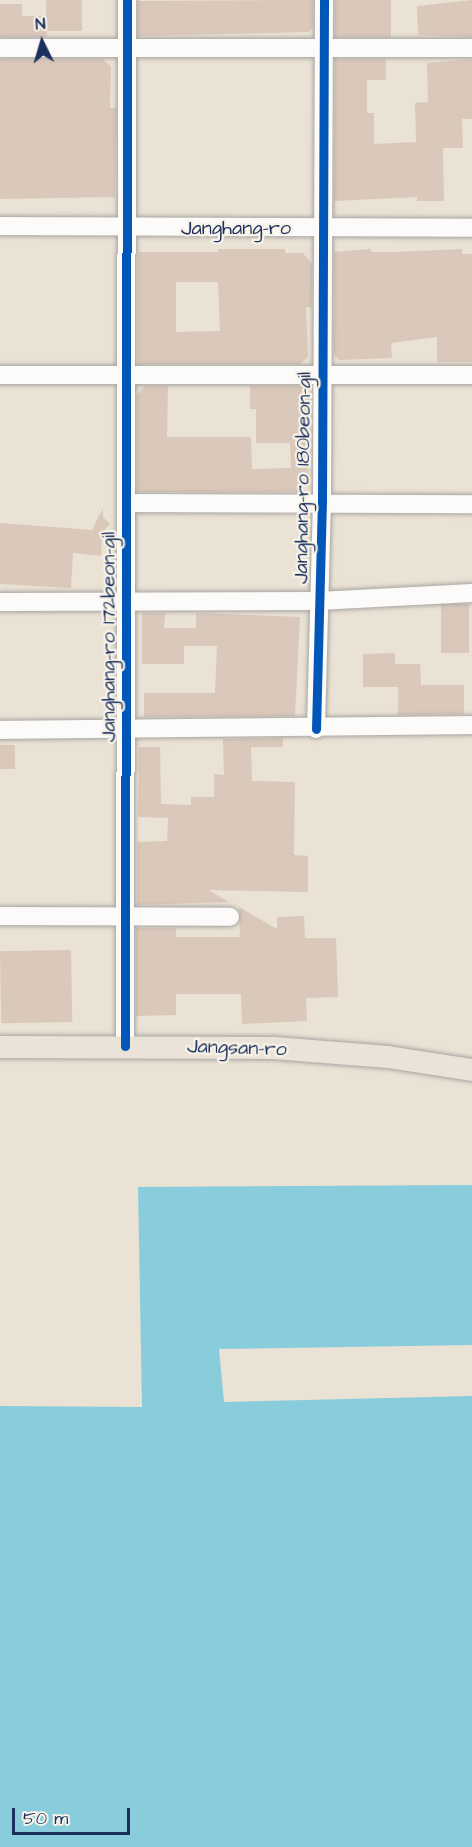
<!DOCTYPE html>
<style>
body{margin:0}
#map{position:relative;width:472px;height:1847px;overflow:hidden;background:#eae2d4;font-family:"Architects Daughter",sans-serif}
div>[style]{position:absolute}
[style*='--x']{left:calc(var(--x)*1px);top:calc(var(--y)*1px);width:calc(var(--w)*1px);rotate:calc(var(--a)*1deg)}
.water>*{inset:0;background:#89ccdb}
.building>*{inset:0;background:#dac8ba;transform-origin:0 0}
.roads{filter:drop-shadow(0 0 2px #a7a5a3) drop-shadow(0 0 2px #a7a5a3)}
.minor>*{height:18px;margin:-9px;padding:0 9px;transform-origin:9px;border-radius:9px;background:#fcfbf9}
.major>*{height:22px;margin:-11px;padding:0 11px;transform-origin:11px;border-radius:11px;background:#ece3d8}
.cycleway>*{height:9px;margin:-4.5px;padding:0 4.5px;transform-origin:4.5px;border-radius:4.5px;background:#0057b8}
span{translate:-50% -50%;white-space:nowrap;text-align:center;line-height:1.15;-webkit-text-stroke:4.5px #f7f3e8;paint-order:stroke}
.street-label{font-size:20px;color:#1b2f5e}
.north{position:absolute;left:12px;top:12px;width:60px;height:60px;-webkit-text-stroke:4px #f7f3e8;paint-order:stroke;rotate:355deg;font-size:16px;font-weight:700;line-height:24px;text-align:center;color:#1b2f5e}
.north::after{content:'';display:block;margin:auto;width:21px;height:27px;background:#1b2f5e;clip-path:polygon(50% 0,100% 100%,50% 72%,0 100%)}
.scale{position:absolute;left:12px;top:1808px;width:118px;height:27px;box-sizing:border-box;border:3px solid #1b2f5e;border-top:0;padding-left:8px;font-size:18px;line-height:21px;white-space:nowrap;color:#1b2f5e;-webkit-text-stroke:4px #f7f3e8;paint-order:stroke}
</style>
<div id="map">
<div class="water">
<i style="clip-path:polygon(472px 1185px,472px 1345px,219px 1349px,224px 1402px,472px 1396px,472px 1847px,0 1847px,0 1406px,142px 1407px,138px 1187px)"></i>
</div>
<div class="building">
<i style="clip-path:polygon(46px 0,82px 0,82px 31px,47px 31px,47px 37px,0 37px,0 4px,22px 4px,22px 16px,46px 16px)"></i>
<i style="clip-path:polygon(313px 0,313px 27px,309px 32px,138px 36px,138px 1px)"></i>
<i style="left:335px;top:0;width:56px;height:37px"></i>
<i style="clip-path:polygon(472px 0,472px 37px,418px 35px,417px 6px)"></i>
<i style="clip-path:polygon(0 59px,102px 59px,111px 66px,110px 108px,116px 108px,115px 197px,0 199px)"></i>
<i style="clip-path:polygon(335px 59px,386px 59px,386px 80px,367px 80px,367px 113px,374px 113px,374px 144px,416px 142px,415px 103px,428px 102px,427px 63px,472px 59px,472px 119px,462px 119px,463px 148px,443px 148px,444px 201px,417px 201px,417px 197px,334px 201px)"></i>
<i style="clip-path:polygon(evenodd,218px 249px,285px 249px,285px 253px,303px 253px,312px 264px,312px 307px,306px 307px,308px 357px,299px 364px,138px 364px,138px 252px,218px 252px,218px 249px,176px 282px,218px 282px,220px 331px,176px 332px,176px 282px)"></i>
<i style="clip-path:polygon(371px 249px,371px 252px,394px 252px,462px 249px,462px 254px,472px 254px,472px 362px,437px 362px,437px 337px,391px 343px,392px 358px,339px 360px,334px 354px,334px 252px)"></i>
<i style="clip-path:polygon(145px 386px,168px 386px,167px 437px,251px 437px,252px 469px,291px 468px,290px 443px,256px 443px,256px 409px,250px 409px,250px 386px,302px 386px,309px 392px,308px 481px,299px 492px,137px 492px,137px 395px)"></i>
<i style="clip-path:polygon(103px 508px,103px 517px,110px 524px,102px 533px,101px 556px,73px 553px,71px 588px,0 584px,0 523px,92px 530px)"></i>
<i style="left:469px;top:604px;width:49px;height:28px;rotate:90deg"></i>
<i style="clip-path:polygon(142px 613px,165px 613px,164px 628px,196px 628px,196px 613px,300px 617px,295px 716px,144px 717px,144px 693px,215px 693px,217px 646px,184px 646px,184px 664px,142px 664px)"></i>
<i style="clip-path:polygon(395px 653px,395px 664px,420px 664px,421px 685px,464px 685px,464px 714px,398px 715px,398px 687px,363px 687px,363px 654px)"></i>
<i style="clip-path:polygon(283px 738px,283px 747px,251px 747px,252px 781px,295px 782px,294px 855px,308px 856px,308px 892px,208px 890px,229px 902px,137px 905px,137px 842px,167px 841px,168px 818px,138px 817px,139px 747px,160px 747px,161px 804px,191px 805px,191px 797px,214px 797px,214px 774px,224px 775px,223px 739px)"></i>
<i style="left:0;top:745px;width:15px;height:24px"></i>
<i style="clip-path:polygon(239px 907px,277px 929px,277px 917px,304px 916px,305px 938px,336px 938px,338px 997px,306px 998px,307px 1021px,242px 1024px,241px 994px,176px 994px,176px 1015px,136px 1016px,136px 928px,176px 928px,176px 937px,240px 937px)"></i>
<i style="left:71px;top:950px;width:72px;height:71px;rotate:89deg"></i>
</div>
<div class="roads">
<div class="minor">
<i style="--x:0;--y:48;--w:472;--a:0"></i>
<i style="--x:0;--y:226;--w:472;--a:0.2"></i>
<i style="--x:0;--y:375;--w:472;--a:0"></i>
<i style="--x:128;--y:503;--w:344;--a:0.2"></i>
<i style="--x:0;--y:602;--w:318;--a:-0.2"></i>
<i style="--x:318;--y:601;--w:154;--a:-3"></i>
<i style="--x:316;--y:729;--w:227;--a:-88.5"></i>
<i style="--x:322;--y:502;--w:502;--a:-89.77"></i>
<i style="--x:0;--y:730;--w:472;--a:-0.6"></i>
<i style="--x:0;--y:916;--w:230;--a:0.2"></i>
<i style="--x:125;--y:1046;--w:1046;--a:-89.89"></i>
</div>
<div class="major">
<i style="--x:0;--y:1047;--w:274;--a:0.2"></i>
<i style="--x:274;--y:1048;--w:114;--a:4.5"></i>
<i style="--x:388;--y:1057;--w:85;--a:8.8"></i>
</div>
</div>
<div class="cycleway">
<i style="--x:316;--y:729;--w:227;--a:-88.5"></i>
<i style="--x:322;--y:502;--w:502;--a:-89.77"></i>
<i style="--x:125;--y:1046;--w:1046;--a:-89.89"></i>
</div>
<div class="street-label">
<span style="left:236px;top:228px">Janghang-ro</span>
<span style="left:303px;top:478px;rotate:-89deg">Janghang-ro 180beon-gil</span>
<span style="left:109px;top:637px;rotate:-90deg">Janghang-ro 172beon-gil</span>
<span style="left:237px;top:1048px;rotate:2deg">Jangsan-ro</span>
</div>
<div class="north">N</div>
<div class="scale">50 m</div>
</div>
